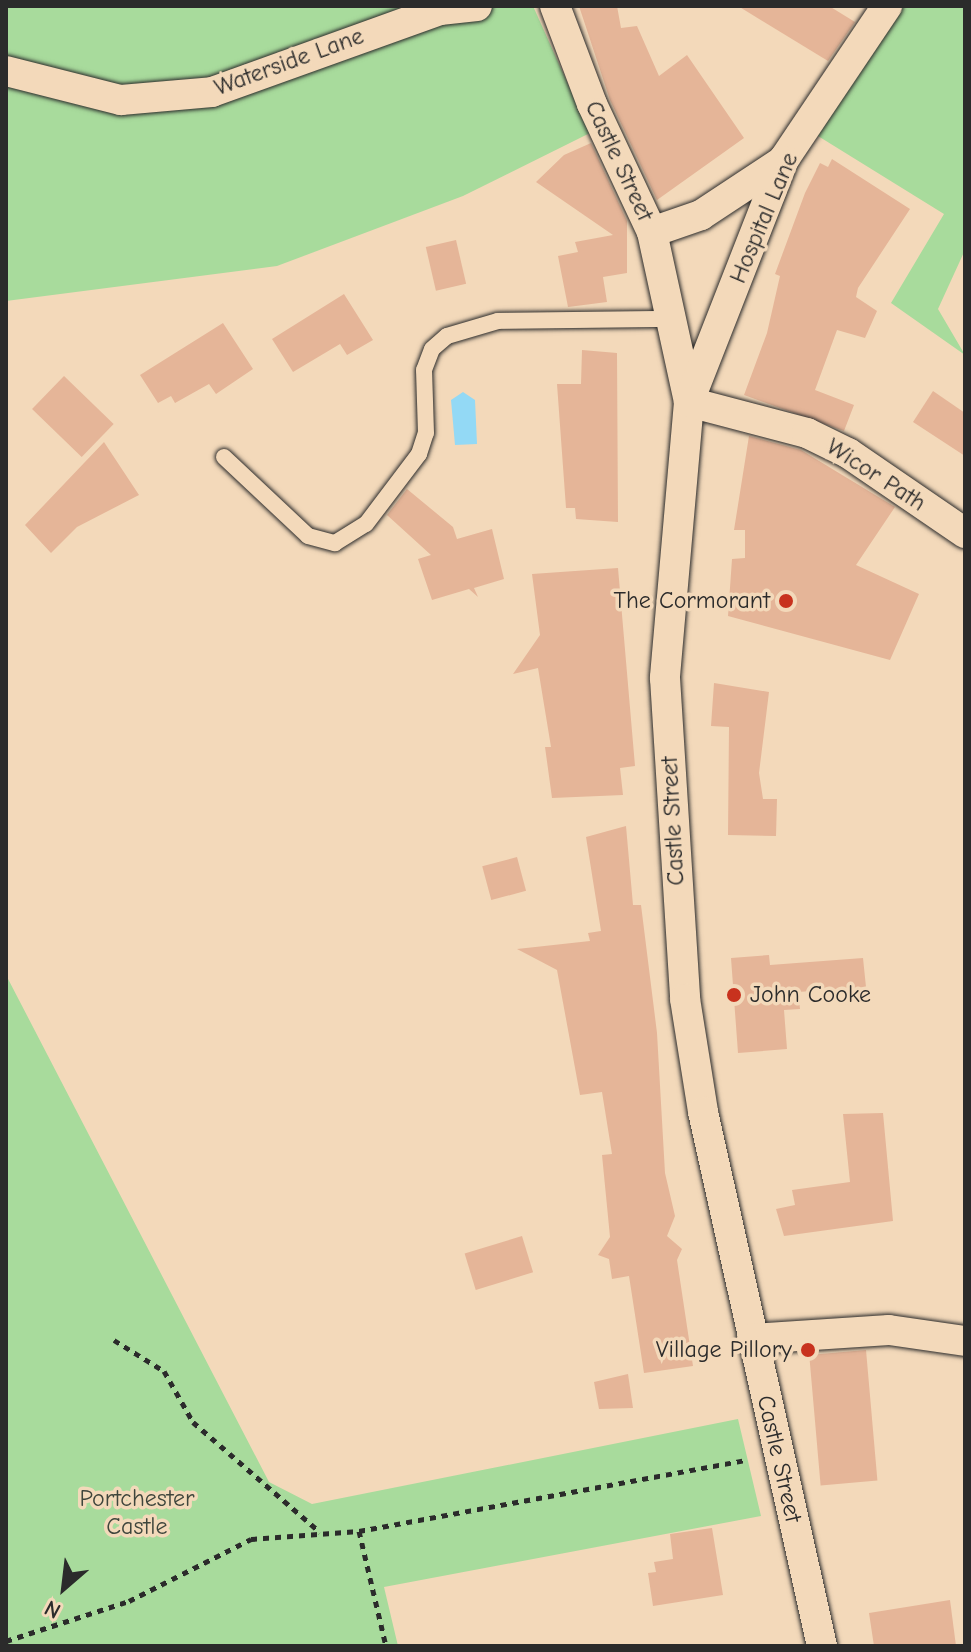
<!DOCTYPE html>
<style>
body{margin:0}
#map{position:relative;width:971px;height:1652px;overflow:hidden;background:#f3d9ba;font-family:"Comic Neue",sans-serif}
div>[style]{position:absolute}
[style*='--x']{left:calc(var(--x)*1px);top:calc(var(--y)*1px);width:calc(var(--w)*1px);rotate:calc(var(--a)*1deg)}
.green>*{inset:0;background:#a8db9c}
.water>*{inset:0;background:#93d9f5}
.building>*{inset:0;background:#e5b598;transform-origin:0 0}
.path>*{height:5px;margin-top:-2.5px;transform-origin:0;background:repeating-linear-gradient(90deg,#2b2b2b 0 6px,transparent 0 12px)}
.roads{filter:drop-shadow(0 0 2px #2b2b2b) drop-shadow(0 0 2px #2b2b2b)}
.lane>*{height:16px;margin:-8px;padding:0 8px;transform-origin:8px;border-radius:8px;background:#f3d9ba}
.street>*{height:30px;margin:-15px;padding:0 15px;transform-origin:15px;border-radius:15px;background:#f3d9ba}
.dots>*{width:22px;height:22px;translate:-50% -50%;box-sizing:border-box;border:4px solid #f3d9ba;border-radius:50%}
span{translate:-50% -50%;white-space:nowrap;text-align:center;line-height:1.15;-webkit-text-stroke:7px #f3d9ba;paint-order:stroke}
.street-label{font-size:24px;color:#2b2b2b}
.poi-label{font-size:24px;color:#2b2b2b}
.right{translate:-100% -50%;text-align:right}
.left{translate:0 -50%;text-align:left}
.park-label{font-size:24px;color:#3e453c}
.frame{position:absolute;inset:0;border:8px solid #2b2b2b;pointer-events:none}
.north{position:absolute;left:24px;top:1548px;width:80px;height:80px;-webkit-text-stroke:6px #f3d9ba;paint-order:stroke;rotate:208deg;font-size:22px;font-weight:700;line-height:32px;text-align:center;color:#2b2b2b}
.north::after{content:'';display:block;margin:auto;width:28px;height:36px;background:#2b2b2b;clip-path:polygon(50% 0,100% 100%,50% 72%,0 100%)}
</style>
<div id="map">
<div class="green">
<i style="clip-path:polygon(6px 6px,533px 6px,590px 133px,463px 196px,277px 266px,6px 301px)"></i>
<i style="clip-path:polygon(899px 6px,965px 6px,965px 250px,938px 309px,965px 355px,891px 303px,944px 214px,818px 136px)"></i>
<i style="clip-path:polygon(6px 975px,269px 1482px,312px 1504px,738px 1419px,761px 1516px,384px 1587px,398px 1646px,6px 1646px)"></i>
</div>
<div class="water">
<i style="clip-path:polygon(463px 392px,475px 400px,477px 444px,455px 445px,451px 400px)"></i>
</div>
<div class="building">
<i style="clip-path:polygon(579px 6px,617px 6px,621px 28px,637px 26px,659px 76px,687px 55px,744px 138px,657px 200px,610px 100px)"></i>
<i style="clip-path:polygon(738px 6px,829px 6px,855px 22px,828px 61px)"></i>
<i style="clip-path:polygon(591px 143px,627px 221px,627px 273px,603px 277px,607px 302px,568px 307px,558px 256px,578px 252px,575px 242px,613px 235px,536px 182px,564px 155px)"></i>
<i style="clip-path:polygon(832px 159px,910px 209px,858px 288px,856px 297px,877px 311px,865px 338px,837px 330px,815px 390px,854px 405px,844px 431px,744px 395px,767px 333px,780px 276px,775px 274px,805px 193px,820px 163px,828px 167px)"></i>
<i style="left:456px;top:240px;width:45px;height:31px;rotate:77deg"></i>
<i style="clip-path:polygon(344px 294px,373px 340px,347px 355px,340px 344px,293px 372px,272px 339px)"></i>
<i style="clip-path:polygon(223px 323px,253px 369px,216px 394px,209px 384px,175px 403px,171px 396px,158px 403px,140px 375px)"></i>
<i style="clip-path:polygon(582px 350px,617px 353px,618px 522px,576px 519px,575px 508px,566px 508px,557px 384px,581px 384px)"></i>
<i style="left:64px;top:376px;width:69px;height:46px;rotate:44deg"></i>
<i style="clip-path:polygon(933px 391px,965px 413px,965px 456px,913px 422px)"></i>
<i style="clip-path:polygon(749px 436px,801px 450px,895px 507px,856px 565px,919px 594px,890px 660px,728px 616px,732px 559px,745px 558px,745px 530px,734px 530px)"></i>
<i style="clip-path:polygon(104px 442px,139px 495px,77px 527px,51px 553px,25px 525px)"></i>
<i style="clip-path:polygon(407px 489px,453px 527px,457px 539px,492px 529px,504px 579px,474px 588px,478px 597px,469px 589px,432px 600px,418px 559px,431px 555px,387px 515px)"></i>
<i style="clip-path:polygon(618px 568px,635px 766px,620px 768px,623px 795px,552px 798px,545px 747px,551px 747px,538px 668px,513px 674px,540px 635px,532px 574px)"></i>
<i style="clip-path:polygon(714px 683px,769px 692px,759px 773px,763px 799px,777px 799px,776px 836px,728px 835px,729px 727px,711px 726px)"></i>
<i style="clip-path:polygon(626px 826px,633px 905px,641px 905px,657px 1033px,665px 1173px,675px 1216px,667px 1236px,682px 1249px,677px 1260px,693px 1366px,644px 1373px,629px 1276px,612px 1279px,609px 1259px,598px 1255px,610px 1237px,602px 1155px,612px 1154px,602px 1092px,580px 1095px,557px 970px,517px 949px,590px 941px,588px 933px,601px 931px,586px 837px)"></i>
<i style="left:517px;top:857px;width:35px;height:36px;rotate:75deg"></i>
<i style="clip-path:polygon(769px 955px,770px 965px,863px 958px,866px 987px,798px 992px,800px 1009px,784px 1010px,787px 1049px,738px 1053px,731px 958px)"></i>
<i style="clip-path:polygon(883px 1113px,893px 1221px,784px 1236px,776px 1209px,795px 1205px,792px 1190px,850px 1182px,843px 1114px)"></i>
<i style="left:522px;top:1236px;width:38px;height:60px;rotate:73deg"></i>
<i style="left:866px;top:1350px;width:131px;height:57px;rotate:85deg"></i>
<i style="clip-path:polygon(628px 1374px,633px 1408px,599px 1409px,594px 1382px)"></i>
<i style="clip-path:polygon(712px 1528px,723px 1595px,653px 1606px,648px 1573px,656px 1572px,654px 1562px,673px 1559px,670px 1534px)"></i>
<i style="clip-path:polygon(950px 1600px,956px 1646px,874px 1646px,869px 1613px)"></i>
</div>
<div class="path">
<i style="--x:114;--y:1340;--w:59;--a:31.8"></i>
<i style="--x:164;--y:1371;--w:59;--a:60.4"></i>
<i style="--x:193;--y:1422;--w:168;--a:40.9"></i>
<i style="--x:359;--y:1531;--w:394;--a:-10.4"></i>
<i style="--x:6;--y:1641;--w:129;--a:-18"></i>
<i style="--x:129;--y:1601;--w:137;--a:-26.9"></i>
<i style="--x:251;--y:1539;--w:108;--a:-4.2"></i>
<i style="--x:359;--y:1531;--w:118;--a:76.8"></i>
</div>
<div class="roads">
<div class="lane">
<i style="--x:224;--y:457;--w:115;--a:43.2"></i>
<i style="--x:308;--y:536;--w:28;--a:15"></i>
<i style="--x:335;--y:543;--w:36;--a:-32"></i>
<i style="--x:366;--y:524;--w:88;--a:-52.9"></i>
<i style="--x:419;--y:454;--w:22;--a:-72"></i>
<i style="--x:426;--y:433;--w:63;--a:-91.8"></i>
<i style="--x:424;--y:370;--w:22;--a:-69"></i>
<i style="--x:432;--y:349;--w:20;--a:-41"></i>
<i style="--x:447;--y:336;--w:53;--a:-16.4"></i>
<i style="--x:498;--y:321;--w:171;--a:-0.7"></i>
</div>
<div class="street">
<i style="--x:555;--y:6;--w:105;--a:69.3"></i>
<i style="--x:592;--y:104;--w:141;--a:64.9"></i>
<i style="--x:652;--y:232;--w:174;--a:77.7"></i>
<i style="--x:689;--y:402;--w:277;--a:95"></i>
<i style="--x:665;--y:678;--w:322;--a:86.4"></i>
<i style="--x:685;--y:999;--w:114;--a:80.9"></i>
<i style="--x:703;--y:1112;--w:547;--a:77.44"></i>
<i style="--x:887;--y:6;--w:184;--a:123.9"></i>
<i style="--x:784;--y:159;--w:261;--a:111.4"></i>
<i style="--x:689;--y:402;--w:122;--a:14.7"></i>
<i style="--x:807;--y:433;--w:46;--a:26"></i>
<i style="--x:848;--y:453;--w:142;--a:34.4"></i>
<i style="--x:6;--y:71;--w:119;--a:14.2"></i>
<i style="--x:121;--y:100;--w:91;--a:-5"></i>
<i style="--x:212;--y:92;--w:242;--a:-19.8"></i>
<i style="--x:440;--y:10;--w:37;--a:-6"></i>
<i style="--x:652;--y:232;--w:52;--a:-19.1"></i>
<i style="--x:701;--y:215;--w:98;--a:-33.4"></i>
<i style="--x:752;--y:1339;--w:137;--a:-3.8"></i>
<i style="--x:889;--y:1330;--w:77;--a:8.2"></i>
</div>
</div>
<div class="dots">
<i style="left:786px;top:601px;background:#c8321e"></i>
<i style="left:734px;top:995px;background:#c8321e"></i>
<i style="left:808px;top:1350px;background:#c8321e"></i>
</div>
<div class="street-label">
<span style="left:289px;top:62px;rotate:-20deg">Waterside Lane</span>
<span style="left:619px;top:161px;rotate:65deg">Castle Street</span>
<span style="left:764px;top:218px;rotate:-67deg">Hospital Lane</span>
<span style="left:876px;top:475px;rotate:33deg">Wicor Path</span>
<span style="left:673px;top:821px;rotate:-93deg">Castle Street</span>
<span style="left:779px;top:1459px;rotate:77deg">Castle Street</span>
</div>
<div class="poi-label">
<span class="right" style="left:770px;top:601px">The Cormorant</span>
<span class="left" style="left:750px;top:995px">John Cooke</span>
<span class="right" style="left:792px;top:1350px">Village Pillory</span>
</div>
<div class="park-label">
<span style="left:137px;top:1513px">Portchester<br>Castle</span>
</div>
<div class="frame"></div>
<div class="north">N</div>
</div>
